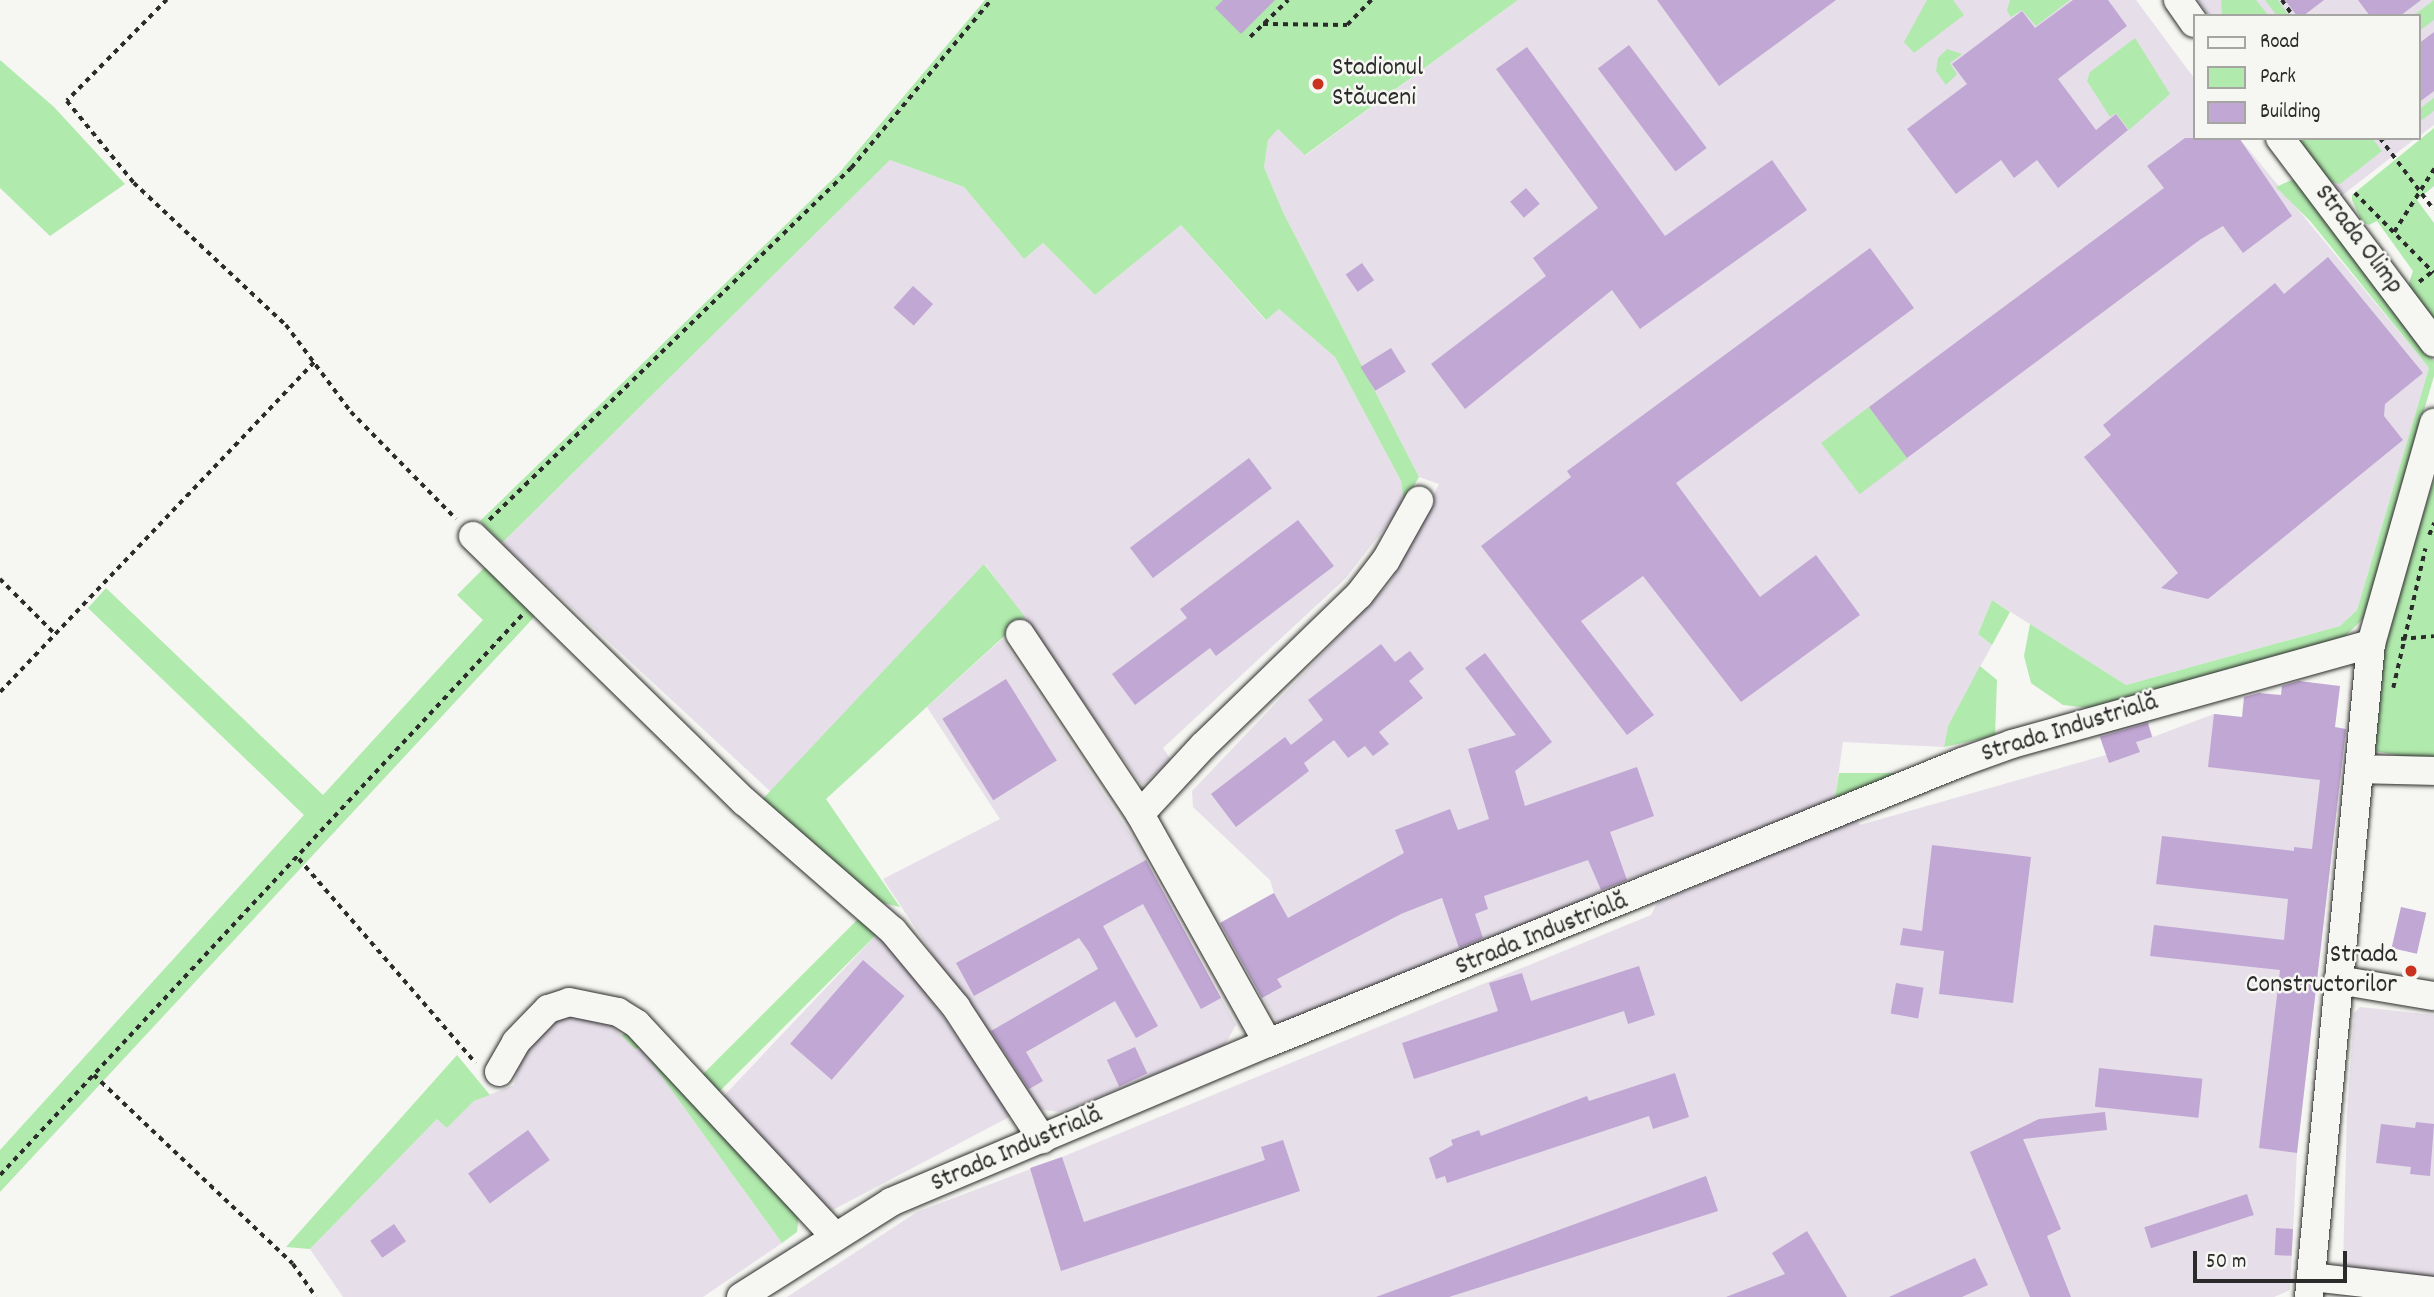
<!DOCTYPE html>
<meta charset="utf-8">
<style>
body{margin:0}
#map{position:relative;width:2434px;height:1297px;overflow:hidden;background:#f6f6f2;font-family:Dekko,sans-serif}
div>[style]{position:absolute}
[style*='--x']{left:calc(var(--x)*1px);top:calc(var(--y)*1px);width:calc(var(--w)*1px);rotate:calc(var(--a)*1deg)}
.built>*{inset:0;background:#e6dee9}
.green>*{inset:0;background:#b1eaad;transform-origin:0 0}
.building>*{inset:0;background:#c1a7d4;transform-origin:0 0}
.path>*{height:3.5px;margin-top:-1.75px;transform-origin:0;background:repeating-linear-gradient(90deg,#2b2b2b 0 5px,transparent 0 10px)}
.roads{filter:drop-shadow(0 0 2px #2b2b2b) drop-shadow(0 0 2px #2b2b2b)}
.minor>*{height:28px;margin:-14px;padding:0 14px;transform-origin:14px;border-radius:14px;background:#f6f6f2}
.dots>*{width:19px;height:19px;translate:-50% -50%;box-sizing:border-box;border:4px solid #f6f6f2;border-radius:50%}
span{translate:-50% -50%;white-space:nowrap;text-align:center;line-height:1.15;-webkit-text-stroke:5px #f6f6f2;paint-order:stroke}
.poi-label{font-size:26px;color:#2b2b2b}
.left{translate:0 -50%;text-align:left}
.right{translate:-100% -50%;text-align:right}
.street-label{font-size:26px;color:#2b2b2b}
.legend{position:absolute;left:2193px;top:14px;width:228px;height:126px;box-sizing:border-box;background:#f6f6f2;border:2px solid #a5a5a2;margin:0;padding:9px 12px;list-style:none;font-size:21px;color:#2b2b2b}
.legend li{display:flex;align-items:center;gap:14px;height:35px}
.legend b{width:35px;border:2px solid #a5a5a2}
.scale{position:absolute;left:2193px;top:1251px;width:154px;height:32px;box-sizing:border-box;border:4px solid #2b2b2b;border-top:0;padding-left:9px;font-size:21px;line-height:24px;white-space:nowrap;color:#2b2b2b;-webkit-text-stroke:5px #f6f6f2;paint-order:stroke}
</style>
<div id="map">
<div class="built">
<i style="clip-path:polygon(evenodd,1518px 0,2136px 0,2194px 78px,2194px 138px,2239px 138px,2429px 368px,2357px 610px,2340px 626px,2126px 685px,1992px 600px,1978px 634px,1992px 645px,1948px 726px,1944px 747px,1843px 742px,1835px 798px,1601px 891px,1486px 946px,1289px 1026px,1277px 1022px,1220px 923px,1274px 893px,1270px 880px,1193px 807px,1192px 791px,1390px 583px,1439px 484px,1419px 477px,1283px 212px,1264px 167px,1268px 139px,1278px 129px,1306px 155px,1518px 0,1476px 878px,1478px 885px,1401px 914px,1476px 878px)"></i>
<i style="clip-path:polygon(2198px 0,2434px 0,2434px 125px,2418px 137px,2418px 16px,2209px 16px)"></i>
<i style="clip-path:polygon(2297px 138px,2416px 138px,2340px 197px)"></i>
<i style="clip-path:polygon(890px 160px,964px 187px,1024px 259px,1043px 243px,1095px 295px,1181px 225px,1265px 320px,1279px 309px,1335px 357px,1401px 481px,1404px 503px,1346px 578px,1163px 748px,1171px 760px,1142px 785px,985px 564px,771px 792px,502px 543px)"></i>
<i style="clip-path:polygon(1002px 639px,1133px 838px,1236px 1025px,1224px 1046px,1061px 1112px,1035px 1109px,883px 879px,1000px 819px,927px 707px)"></i>
<i style="clip-path:polygon(2214px 714px,2346px 729px,2297px 1153px,2290px 1290px,2274px 1297px,787px 1297px,917px 1212px,1062px 1157px,1651px 915px,1657px 903px,1856px 819px,1860px 825px,2106px 755px,2099px 735px,2146px 719px,2153px 737px)"></i>
<i style="clip-path:polygon(884px 934px,1013px 1115px,827px 1213px,719px 1101px,876px 935px)"></i>
<i style="clip-path:polygon(2360px 1007px,2434px 1015px,2434px 1277px,2343px 1267px,2347px 1114px,2354px 1013px)"></i>
<i style="clip-path:polygon(566px 1012px,601px 1015px,635px 1049px,641px 1048px,782px 1243px,703px 1297px,343px 1297px,310px 1249px,438px 1118px,447px 1128px,474px 1101px,514px 1085px,521px 1054px,537px 1030px)"></i>
</div>
<div class="green">
<i style="clip-path:polygon(985px 0,1518px 0,1305px 155px,1278px 129px,1268px 140px,1264px 167px,1283px 212px,1419px 477px,1404px 503px,1401px 481px,1335px 357px,1279px 309px,1266px 320px,1181px 225px,1095px 295px,1043px 243px,1024px 259px,964px 187px,890px 160px,502px 543px,480px 521px,839px 173px)"></i>
<i style="clip-path:polygon(1927px 0,1953px 0,1964px 15px,1914px 53px,1904px 42px)"></i>
<i style="clip-path:polygon(2010px 0,2070px 0,2036px 26px,2022px 10px,2011px 17px,2007px 11px)"></i>
<i style="clip-path:polygon(2221px 0,2256px 0,2269px 16px,2222px 16px)"></i>
<i style="clip-path:polygon(2265px 0,2278px 0,2289px 16px,2277px 16px)"></i>
<i style="clip-path:polygon(2434px 0,2434px 20px,2418px 32px,2418px 16px,2413px 16px)"></i>
<i style="clip-path:polygon(2135px 38px,2170px 94px,2129px 130px,2116px 113px,2110px 117px,2087px 81px,2090px 72px)"></i>
<i style="clip-path:polygon(1947px 49px,1962px 54px,1950px 63px,1957px 74px,1946px 85px,1936px 71px,1938px 58px)"></i>
<i style="clip-path:polygon(0 60px,54px 107px,125px 184px,50px 236px,0 188px)"></i>
<i style="clip-path:polygon(2434px 98px,2434px 111px,2418px 123px,2418px 110px)"></i>
<i style="clip-path:polygon(2434px 128px,2434px 186px,2417px 200px,2434px 223px,2434px 324px,2408px 286px,2413px 271px,2377px 221px,2369px 225px,2362px 222px,2352px 200px,2352px 195px)"></i>
<i style="clip-path:polygon(2297px 138px,2372px 138px,2382px 151px,2340px 184px,2327px 181px)"></i>
<i style="clip-path:polygon(2296px 178px,2434px 361px,2434px 376px,2364px 618px,2340px 641px,2088px 708px,2063px 705px,2031px 683px,2024px 656px,2030px 624px,2126px 685px,2340px 626px,2357px 610px,2429px 368px,2311px 222px,2276px 187px)"></i>
<i style="left:1869px;top:407px;width:64px;height:60px;rotate:53deg"></i>
<i style="clip-path:polygon(2434px 479px,2434px 762px,2375px 751px,2381px 652px)"></i>
<i style="clip-path:polygon(984px 564px,1025px 617px,826px 799px,900px 907px,882px 903px,758px 804px)"></i>
<i style="clip-path:polygon(486px 566px,536px 615px,0 1192px,0 1150px,304px 815px,88px 608px,106px 588px,323px 795px,483px 620px,457px 595px)"></i>
<i style="clip-path:polygon(1992px 600px,2010px 612px,1992px 645px,1978px 634px)"></i>
<i style="clip-path:polygon(1980px 666px,1997px 680px,1995px 736px,1944px 747px,1948px 726px)"></i>
<i style="clip-path:polygon(1839px 773px,1909px 773px,1835px 798px)"></i>
<i style="left:859px;top:918px;width:24px;height:226px;rotate:45deg"></i>
<i style="clip-path:polygon(634px 1031px,799px 1214px,797px 1232px,782px 1243px,641px 1048px,635px 1049px,621px 1035px)"></i>
<i style="clip-path:polygon(457px 1055px,490px 1095px,474px 1101px,447px 1128px,437px 1119px,310px 1249px,286px 1247px)"></i>
</div>
<div class="building">
<i style="clip-path:polygon(1223px 0,1275px 0,1241px 34px,1215px 8px)"></i>
<i style="clip-path:polygon(1657px 0,1836px 0,1719px 86px)"></i>
<i style="clip-path:polygon(2073px 0,2108px 0,2127px 26px,2058px 79px,2096px 130px,2116px 114px,2128px 130px,2058px 188px,2037px 160px,2014px 178px,2001px 160px,1956px 194px,1907px 129px,1967px 84px,1952px 64px,2022px 11px,2035px 28px)"></i>
<i style="clip-path:polygon(2285px 0,2324px 0,2303px 16px,2297px 16px)"></i>
<i style="clip-path:polygon(2358px 0,2421px 0,2400px 16px,2370px 16px)"></i>
<i style="clip-path:polygon(2434px 32px,2434px 91px,2418px 103px,2418px 44px)"></i>
<i style="left:1629px;top:45px;width:129px;height:39px;rotate:53deg"></i>
<i style="clip-path:polygon(1527px 47px,1665px 236px,1772px 160px,1807px 210px,1640px 329px,1612px 290px,1465px 409px,1431px 364px,1546px 276px,1533px 258px,1598px 208px,1496px 69px)"></i>
<i style="clip-path:polygon(2185px 138px,2239px 138px,2292px 216px,2243px 253px,2223px 226px,2201px 239px,1907px 458px,1869px 407px,2164px 188px,2147px 166px)"></i>
<i style="left:1526px;top:188px;width:21px;height:21px;rotate:49deg"></i>
<i style="clip-path:polygon(1870px 248px,1914px 308px,1676px 483px,1760px 597px,1816px 555px,1860px 615px,1741px 702px,1643px 576px,1581px 621px,1654px 715px,1627px 735px,1481px 546px,1571px 477px,1567px 471px)"></i>
<i style="clip-path:polygon(2328px 257px,2423px 373px,2385px 404px,2384px 416px,2403px 440px,2208px 599px,2161px 588px,2178px 573px,2084px 457px,2111px 435px,2103px 425px,2275px 283px,2284px 294px)"></i>
<i style="left:1362px;top:263px;width:21px;height:20px;rotate:55deg"></i>
<i style="left:913px;top:286px;width:27px;height:29px;rotate:42deg"></i>
<i style="left:1391px;top:348px;width:28px;height:36px;rotate:58deg"></i>
<i style="left:1249px;top:458px;width:38px;height:149px;rotate:53deg"></i>
<i style="clip-path:polygon(1298px 520px,1334px 566px,1216px 656px,1210px 648px,1135px 705px,1112px 674px,1187px 618px,1180px 609px)"></i>
<i style="clip-path:polygon(1381px 644px,1395px 662px,1410px 651px,1424px 669px,1409px 681px,1423px 698px,1379px 732px,1389px 744px,1373px 756px,1365px 746px,1348px 758px,1334px 740px,1304px 763px,1309px 771px,1236px 827px,1211px 794px,1285px 737px,1291px 745px,1323px 720px,1308px 700px)"></i>
<i style="clip-path:polygon(1485px 653px,1552px 742px,1515px 771px,1525px 806px,1637px 767px,1654px 816px,1610px 832px,1627px 880px,1601px 890px,1588px 860px,1484px 896px,1488px 909px,1475px 914px,1483px 938px,1459px 948px,1442px 898px,1401px 914px,1277px 979px,1282px 987px,1262px 998px,1220px 923px,1274px 893px,1288px 918px,1404px 853px,1395px 830px,1450px 809px,1458px 830px,1489px 819px,1468px 749px,1516px 735px,1465px 668px)"></i>
<i style="left:1006px;top:679px;width:96px;height:75px;rotate:58deg"></i>
<i style="clip-path:polygon(2299px 681px,2340px 686px,2335px 727px,2346px 729px,2297px 1153px,2259px 1148px,2280px 970px,2150px 956px,2154px 925px,2284px 940px,2288px 899px,2156px 884px,2162px 836px,2294px 851px,2294px 847px,2312px 849px,2320px 780px,2208px 767px,2214px 714px,2242px 717px,2244px 697px,2259px 693px,2281px 695px,2282px 686px)"></i>
<i style="clip-path:polygon(2148px 723px,2152px 737px,2136px 742px,2140px 752px,2109px 763px,2100px 737px)"></i>
<i style="clip-path:polygon(1932px 845px,2031px 857px,2013px 1003px,1939px 994px,1944px 951px,1900px 945px,1903px 928px,1922px 931px)"></i>
<i style="clip-path:polygon(1146px 860px,1221px 998px,1201px 1009px,1143px 904px,1103px 926px,1158px 1026px,1136px 1038px,1115px 1001px,1026px 1052px,1043px 1081px,1029px 1089px,991px 1031px,1098px 969px,1089px 952px,1079px 938px,974px 996px,956px 963px)"></i>
<i style="left:2401px;top:907px;width:26px;height:42px;rotate:13deg"></i>
<i style="left:863px;top:960px;width:55px;height:111px;rotate:41deg"></i>
<i style="clip-path:polygon(1639px 966px,1655px 1015px,1628px 1024px,1624px 1011px,1414px 1079px,1402px 1043px,1498px 1011px,1489px 983px,1522px 973px,1531px 1001px)"></i>
<i style="left:1896px;top:983px;width:28px;height:31px;rotate:10deg"></i>
<i style="left:1135px;top:1047px;width:29px;height:31px;rotate:65deg"></i>
<i style="left:2099px;top:1068px;width:104px;height:39px;rotate:6deg"></i>
<i style="clip-path:polygon(1675px 1073px,1689px 1117px,1653px 1129px,1649px 1116px,1447px 1183px,1445px 1176px,1436px 1179px,1429px 1158px,1453px 1145px,1451px 1140px,1479px 1130px,1481px 1136px,1587px 1096px,1589px 1101px)"></i>
<i style="clip-path:polygon(2105px 1112px,2107px 1130px,2023px 1139px,2061px 1229px,2047px 1236px,2071px 1297px,2030px 1297px,1970px 1152px,2039px 1119px)"></i>
<i style="clip-path:polygon(2416px 1122px,2434px 1124px,2430px 1176px,2410px 1174px,2411px 1167px,2376px 1163px,2381px 1124px,2415px 1128px)"></i>
<i style="left:528px;top:1130px;width:37px;height:74px;rotate:54deg"></i>
<i style="clip-path:polygon(1283px 1140px,1300px 1191px,1061px 1271px,1030px 1168px,1062px 1157px,1084px 1222px,1265px 1160px,1261px 1147px)"></i>
<i style="clip-path:polygon(1706px 1176px,1718px 1211px,1449px 1297px,1376px 1297px)"></i>
<i style="left:2247px;top:1194px;width:22px;height:108px;rotate:72deg"></i>
<i style="left:394px;top:1224px;width:21px;height:29px;rotate:55deg"></i>
<i style="left:2276px;top:1228px;width:17px;height:27px;rotate:3deg"></i>
<i style="clip-path:polygon(1807px 1231px,1847px 1297px,1726px 1297px,1785px 1274px,1772px 1253px)"></i>
<i style="clip-path:polygon(1975px 1258px,1988px 1285px,1962px 1297px,1889px 1297px)"></i>
</div>
<div class="path">
<i style="--x:167;--y:0;--w:142;--a:134.7"></i>
<i style="--x:67;--y:101;--w:106;--a:50.7"></i>
<i style="--x:134;--y:183;--w:208;--a:43.1"></i>
<i style="--x:286;--y:325;--w:109;--a:53.2"></i>
<i style="--x:351;--y:412;--w:150;--a:45.5"></i>
<i style="--x:2282;--y:0;--w:19;--a:55"></i>
<i style="--x:1263;--y:24;--w:84;--a:0.7"></i>
<i style="--x:1347;--y:25;--w:35;--a:-46"></i>
<i style="--x:1250;--y:37;--w:53;--a:-44.2"></i>
<i style="--x:2380;--y:138;--w:90;--a:53.1"></i>
<i style="--x:2355;--y:193;--w:112;--a:45.4"></i>
<i style="--x:2394;--y:232;--w:75;--a:-57.6"></i>
<i style="--x:2419;--y:282;--w:16;--a:-38"></i>
<i style="--x:489;--y:520;--w:505;--a:-44.2"></i>
<i style="--x:851;--y:168;--w:219;--a:-50.2"></i>
<i style="--x:2429;--y:535;--w:13;--a:-67"></i>
<i style="--x:0;--y:579;--w:78;--a:45"></i>
<i style="--x:2401;--y:639;--w:33;--a:-5"></i>
<i style="--x:2393;--y:688;--w:143;--a:-77"></i>
<i style="--x:0;--y:692;--w:457;--a:-46.4"></i>
<i style="--x:299;--y:859;--w:270;--a:49.1"></i>
<i style="--x:94;--y:1075;--w:274;--a:43.5"></i>
<i style="--x:293;--y:1264;--w:40;--a:55.1"></i>
<i style="--x:0;--y:1175;--w:766;--a:-47.01"></i>
</div>
<div class="roads">
<div class="minor">
<i style="--x:2178;--y:0;--w:28;--a:55"></i>
<i style="--x:2280;--y:138;--w:256;--a:53"></i>
<i style="--x:473;--y:536;--w:380;--a:44.4"></i>
<i style="--x:745;--y:802;--w:196;--a:41.1"></i>
<i style="--x:893;--y:931;--w:99;--a:50.3"></i>
<i style="--x:956;--y:1007;--w:158;--a:56.9"></i>
<i style="--x:1020;--y:634;--w:216;--a:56.3"></i>
<i style="--x:1140;--y:814;--w:262;--a:60.8"></i>
<i style="--x:2359;--y:769;--w:75;--a:1.5"></i>
<i style="--x:1140;--y:814;--w:93;--a:-47.2"></i>
<i style="--x:1203;--y:746;--w:217;--a:-44.1"></i>
<i style="--x:1359;--y:595;--w:44;--a:-52.4"></i>
<i style="--x:1386;--y:560;--w:68;--a:-60.8"></i>
<i style="--x:2338;--y:980;--w:97;--a:9.5"></i>
<i style="--x:499;--y:1072;--w:34;--a:-60"></i>
<i style="--x:516;--y:1042;--w:46;--a:-45.9"></i>
<i style="--x:548;--y:1009;--w:22;--a:-18"></i>
<i style="--x:569;--y:1002;--w:50;--a:11.5"></i>
<i style="--x:618;--y:1012;--w:22;--a:32"></i>
<i style="--x:637;--y:1024;--w:289;--a:47"></i>
<i style="--x:2311;--y:1277;--w:124;--a:6.5"></i>
<i style="--x:741;--y:1297;--w:178;--a:-32.3"></i>
<i style="--x:891;--y:1202;--w:409;--a:-22.9"></i>
<i style="--x:1268;--y:1043;--w:749;--a:-22.04"></i>
<i style="--x:1962;--y:762;--w:53;--a:-19.8"></i>
<i style="--x:2012;--y:744;--w:373;--a:-15.6"></i>
<i style="--x:2309;--y:1297;--w:656;--a:-84.58"></i>
<i style="--x:2371;--y:644;--w:230;--a:-74.1"></i>
</div>
</div>
<div class="dots">
<i style="left:1318px;top:84px;background:#c8321e"></i>
<i style="left:2411px;top:971px;background:#c8321e"></i>
</div>
<div class="poi-label">
<span class="left" style="left:1332px;top:84px">Stadionul<br>Stăuceni</span>
<span class="right" style="left:2397px;top:971px">Strada<br>Constructorilor</span>
</div>
<div class="street-label">
<span style="left:2358px;top:240px;rotate:53deg">Strada Olimp</span>
<span style="left:2070px;top:729px;rotate:-17deg">Strada Industrială</span>
<span style="left:1542px;top:935px;rotate:-22deg">Strada Industrială</span>
<span style="left:1017px;top:1150px;rotate:-23deg">Strada Industrială</span>
</div>
<ul class="legend">
<li><b style="height:9px;background:#f6f6f2"></b>Road</li>
<li><b style="height:19px;background:#b1eaad"></b>Park</li>
<li><b style="height:19px;background:#c1a7d4"></b>Building</li>
</ul>
<div class="scale">50 m</div>
</div>
